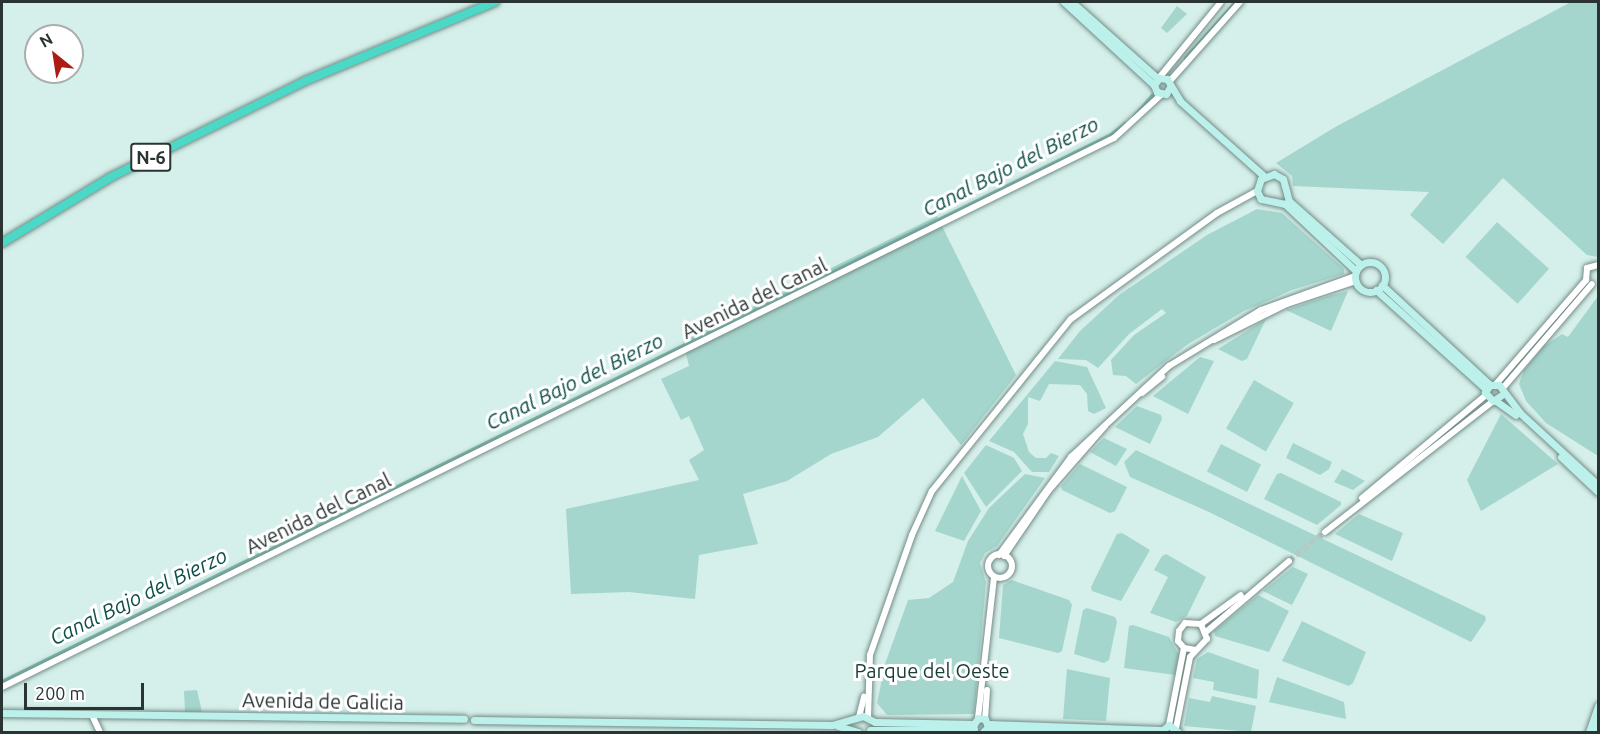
<!DOCTYPE html>
<style>
body{margin:0}
#map{position:relative;width:1600px;height:734px;overflow:hidden;background:#d5efea;font-family:Ubuntu,sans-serif}
div>[style]{position:absolute}
[style*='--x']{left:calc(var(--x)*1px);top:calc(var(--y)*1px);width:calc(var(--w)*1px);rotate:calc(var(--a)*1deg)}
.green>*{inset:0;background:#a5d6cd;transform-origin:0 0}
.canal>*{height:4.5px;margin:-2.25px;padding:0 2.25px;transform-origin:2.25px;border-radius:2.25px;background:#74bfb2}
.tertiary-tunnel>*{height:6px;margin-top:-3px;transform-origin:0;background:repeating-linear-gradient(90deg,#b3cac5 0 6px,transparent 0 9px)}
.roads{filter:drop-shadow(0 0 2px #748c87) drop-shadow(0 0 2px #748c87)}
.tertiary>*{height:6px;margin:-3px;padding:0 3px;transform-origin:3px;border-radius:3px;background:#fff}
.tertiary>.ring{margin:-3px;padding:0;box-sizing:content-box;background:none;border:6px solid #fff;border-radius:50%}
.secondary>*{height:7px;margin:-3.5px;padding:0 3.5px;transform-origin:3.5px;border-radius:3.5px;background:#bcf0ea}
.secondary>.ring{margin:-3.5px;padding:0;box-sizing:content-box;background:none;border:7px solid #bcf0ea;border-radius:50%}
.trunk>*{height:8px;margin:-4px;padding:0 4px;transform-origin:4px;border-radius:4px;background:#4bd8c7}
span{translate:-50% -50%;white-space:nowrap;text-align:center;line-height:1.15;-webkit-text-stroke:6px #fff;paint-order:stroke}
.shield-label span{padding:2px 4px;background:#fff;border:2px solid;border-radius:4px;-webkit-text-stroke-width:0}
.shield-label{font-size:18px;color:#2a3432;font-weight:700}
.street-label{font-size:20px;color:#2a3432}
.park-label{font-size:20px;color:#183c36}
.water-label{font-size:21px;color:#0d4f47;font-style:italic}
.frame{position:absolute;inset:0;border:3px solid #2a3432;pointer-events:none}
.north{position:absolute;left:24px;top:24px;width:60px;height:60px;box-sizing:border-box;background:#fff;border:2px solid #aaaead;border-radius:50%;rotate:330deg;font-size:16px;font-weight:700;line-height:24px;text-align:center;color:#2a3432}
.north::after{content:'';display:block;margin:auto;width:21px;height:27px;background:#ac1c12;clip-path:polygon(50% 0,100% 100%,50% 72%,0 100%)}
.scale{position:absolute;left:24px;top:683px;width:120px;height:27px;box-sizing:border-box;border:3px solid #2a3432;border-top:0;padding-left:8px;font-size:18px;line-height:21px;white-space:nowrap;color:#2a3432;-webkit-text-stroke:4px #fff;paint-order:stroke}
</style>
<div id="map">
<div class="green">
<i style="clip-path:polygon(1571px 2px,1598px 2px,1598px 257px,1587px 255px,1503px 178px,1443px 244px,1410px 215px,1429px 192px,1293px 186px,1292px 176px,1276px 163px,1337px 126px)"></i>
<i style="clip-path:polygon(1177px 6px,1187px 14px,1167px 33px,1161px 28px)"></i>
<i style="clip-path:polygon(1257px 209px,1282px 213px,1344px 269px,1344px 274px,1292px 290px,1244px 311px,1188px 344px,1136px 384px,1126px 376px,1113px 375px,1111px 360px,1134px 335px,1166px 313px,1162px 309px,1129px 334px,1098px 368px,1086px 360px,1058px 359px,1080px 331px,1119px 295px,1207px 235px)"></i>
<i style="clip-path:polygon(937px 216px,1016px 375px,961px 445px,923px 398px,878px 437px,831px 454px,787px 481px,743px 494px,758px 544px,699px 555px,695px 599px,629px 592px,571px 594px,566px 509px,699px 480px,689px 460px,704px 450px,689px 416px,681px 420px,661px 379px,689px 366px,683px 341px)"></i>
<i style="left:1497px;top:222px;width:70px;height:47px;rotate:42deg"></i>
<i style="clip-path:polygon(1348px 291px,1331px 331px,1286px 310px,1328px 296px)"></i>
<i style="clip-path:polygon(1598px 296px,1598px 456px,1546px 423px,1526px 401px,1519px 384px,1524px 370px,1544px 346px,1562px 334px,1568px 337px)"></i>
<i style="clip-path:polygon(1266px 319px,1247px 359px,1242px 361px,1218px 349px)"></i>
<i style="clip-path:polygon(1200px 357px,1214px 361px,1188px 414px,1153px 396px)"></i>
<i style="clip-path:polygon(1055px 361px,1087px 367px,1106px 408px,1094px 414px,1088px 411px,1087px 394px,1080px 385px,1049px 384px,1040px 401px,1028px 397px,1028px 424px,1023px 434px,1029px 452px,1036px 458px,1046px 458px,1051px 453px,1059px 456px,1049px 472px,1032px 472px,1014px 452px,989px 441px)"></i>
<i style="left:1254px;top:380px;width:46px;height:56px;rotate:30deg"></i>
<i style="clip-path:polygon(1137px 406px,1161px 415px,1162px 419px,1150px 444px,1115px 427px)"></i>
<i style="clip-path:polygon(1501px 414px,1558px 464px,1481px 511px,1467px 480px)"></i>
<i style="clip-path:polygon(1104px 438px,1127px 449px,1116px 466px,1090px 452px)"></i>
<i style="clip-path:polygon(1293px 443px,1332px 462px,1329px 469px,1320px 475px,1286px 458px)"></i>
<i style="left:1221px;top:444px;width:45px;height:31px;rotate:27deg"></i>
<i style="clip-path:polygon(986px 445px,1014px 458px,1022px 471px,986px 507px,964px 473px)"></i>
<i style="clip-path:polygon(1136px 450px,1485px 616px,1486px 620px,1471px 642px,1209px 512px,1130px 477px,1124px 462px)"></i>
<i style="clip-path:polygon(1080px 464px,1127px 487px,1115px 511px,1110px 513px,1062px 490px,1061px 486px)"></i>
<i style="clip-path:polygon(1342px 469px,1365px 481px,1353px 490px,1334px 482px)"></i>
<i style="clip-path:polygon(1281px 473px,1341px 502px,1341px 505px,1317px 525px,1264px 499px,1277px 474px)"></i>
<i style="clip-path:polygon(1025px 474px,1045px 478px,997px 546px,985px 553px,980px 563px,986px 582px,974px 714px,887px 715px,877px 703px,885px 664px,908px 600px,929px 598px,953px 582px,968px 541px,989px 508px)"></i>
<i style="clip-path:polygon(962px 476px,981px 511px,964px 541px,935px 531px)"></i>
<i style="clip-path:polygon(1359px 514px,1403px 533px,1392px 561px,1335px 534px)"></i>
<i style="clip-path:polygon(1122px 533px,1150px 550px,1121px 601px,1092px 591px,1091px 587px,1117px 534px)"></i>
<i style="clip-path:polygon(1166px 554px,1206px 577px,1187px 616px,1176px 622px,1150px 613px,1168px 577px,1154px 570px,1162px 556px)"></i>
<i style="clip-path:polygon(1293px 567px,1308px 574px,1292px 605px,1263px 591px)"></i>
<i style="clip-path:polygon(1012px 580px,1069px 600px,1072px 605px,1062px 651px,1058px 653px,999px 638px,1003px 585px)"></i>
<i style="clip-path:polygon(1258px 595px,1289px 611px,1269px 652px,1215px 636px,1214px 631px)"></i>
<i style="clip-path:polygon(1087px 608px,1115px 617px,1117px 622px,1109px 660px,1104px 663px,1074px 654px,1083px 610px)"></i>
<i style="clip-path:polygon(1302px 621px,1366px 652px,1353px 683px,1349px 686px,1282px 661px)"></i>
<i style="clip-path:polygon(1133px 625px,1169px 637px,1179px 655px,1175px 675px,1124px 668px,1129px 626px)"></i>
<i style="clip-path:polygon(1208px 652px,1259px 670px,1257px 699px,1213px 690px,1214px 682px,1193px 678px,1197px 659px)"></i>
<i style="clip-path:polygon(1067px 669px,1110px 678px,1106px 721px,1063px 719px)"></i>
<i style="clip-path:polygon(1277px 677px,1344px 702px,1346px 719px,1269px 702px)"></i>
<i style="clip-path:polygon(197px 690px,202px 712px,185px 712px,184px 691px)"></i>
<i style="clip-path:polygon(1212px 696px,1256px 706px,1251px 732px,1184px 726px,1189px 698px,1210px 702px)"></i>
</div>
<div class="canal">
<i style="--x:1186;--y:58;--w:75;--a:-48.2"></i>
<i style="--x:1134;--y:117;--w:28;--a:-49"></i>
<i style="--x:2;--y:682;--w:1237;--a:-26.25"></i>
<i style="--x:1111;--y:135;--w:18;--a:-38"></i>
</div>
<div class="tertiary-tunnel">
<i style="--x:1289;--y:561;--w:46;--a:-38.9"></i>
</div>
<div class="roads">
<div class="tertiary">
<i style="--x:1159;--y:78;--w:98;--a:-50.8"></i>
<i style="--x:1169;--y:82;--w:107;--a:-48.4"></i>
<i style="--x:1586;--y:280;--w:12;--a:-85"></i>
<i style="--x:1587;--y:268;--w:11;--a:-15"></i>
<i style="--x:1214;--y:340;--w:81;--a:-26.3"></i>
<i style="--x:1287;--y:304;--w:73;--a:-18.4"></i>
<i style="--x:1496;--y:384;--w:138;--a:-49.1"></i>
<i style="--x:1502;--y:389;--w:138;--a:-49.4"></i>
<i style="--x:1142;--y:393;--w:26;--a:-39"></i>
<i style="--x:1362;--y:498;--w:161;--a:-39.7"></i>
<i style="--x:1325;--y:532;--w:213;--a:-37.9"></i>
<i class="ring" style="left:988px;top:554px;width:18px;height:18px"></i>
<i style="--x:999;--y:555;--w:122;--a:-53.7"></i>
<i style="--x:1071;--y:457;--w:134;--a:-42.9"></i>
<i style="--x:1169;--y:366;--w:108;--a:-31.3"></i>
<i style="--x:1261;--y:310;--w:100;--a:-19.9"></i>
<i style="--x:1004;--y:556;--w:80;--a:-55.7"></i>
<i style="--x:1049;--y:490;--w:85;--a:-48.8"></i>
<i style="--x:1201;--y:624;--w:49;--a:-35.9"></i>
<i style="--x:1206;--y:632;--w:109;--a:-40.5"></i>
<i style="--x:2;--y:687;--w:1240;--a:-26.28"></i>
<i style="--x:1114;--y:138;--w:65;--a:-42.5"></i>
<i style="--x:92;--y:715;--w:19;--a:65"></i>
<i style="--x:859;--y:717;--w:21;--a:-76"></i>
<i style="--x:868;--y:718;--w:63;--a:-88.2"></i>
<i style="--x:870;--y:655;--w:127;--a:-70.7"></i>
<i style="--x:912;--y:535;--w:48;--a:-65.6"></i>
<i style="--x:932;--y:491;--w:221;--a:-51.1"></i>
<i style="--x:1071;--y:319;--w:180;--a:-36"></i>
<i style="--x:1217;--y:213;--w:46;--a:-28.8"></i>
<i style="--x:978;--y:718;--w:142;--a:-83.5"></i>
<i style="--x:985;--y:719;--w:29;--a:-86"></i>
<i style="--x:1169;--y:725;--w:78;--a:-79"></i>
<i style="--x:1176;--y:728;--w:72;--a:-78.8"></i>
<i style="--x:1190;--y:657;--w:25;--a:-47"></i>
<i style="--x:1207;--y:639;--w:16;--a:-112"></i>
<i style="--x:1201;--y:624;--w:16;--a:-176"></i>
<i style="--x:1185;--y:623;--w:10;--a:127"></i>
<i style="--x:1179;--y:631;--w:10;--a:96"></i>
<i style="--x:1178;--y:641;--w:9;--a:49"></i>
<i style="--x:1184;--y:648;--w:12;--a:9"></i>
</div>
<div class="secondary">
<i style="--x:1064;--y:2;--w:122;--a:42.7"></i>
<i style="--x:1154;--y:85;--w:8;--a:67"></i>
<i style="--x:1157;--y:92;--w:9;--a:13"></i>
<i style="--x:1166;--y:94;--w:8;--a:-60"></i>
<i style="--x:1072;--y:2;--w:115;--a:41.8"></i>
<i style="--x:1154;--y:85;--w:9;--a:-54"></i>
<i style="--x:1159;--y:78;--w:8;--a:7"></i>
<i style="--x:1167;--y:79;--w:26;--a:59"></i>
<i style="--x:1180;--y:101;--w:113;--a:41.8"></i>
<i class="ring" style="left:1355px;top:262px;width:23px;height:23px"></i>
<i style="--x:1356;--y:271;--w:98;--a:-136.7"></i>
<i style="--x:1285;--y:204;--w:25;--a:-168"></i>
<i style="--x:1261;--y:199;--w:9;--a:-117"></i>
<i style="--x:1257;--y:191;--w:13;--a:-72"></i>
<i style="--x:1261;--y:179;--w:14;--a:-21"></i>
<i style="--x:1274;--y:174;--w:10;--a:29"></i>
<i style="--x:1283;--y:179;--w:23;--a:75"></i>
<i style="--x:1289;--y:201;--w:96;--a:41.6"></i>
<i style="--x:1382;--y:285;--w:147;--a:42.8"></i>
<i style="--x:1376;--y:290;--w:148;--a:42"></i>
<i style="--x:1503;--y:394;--w:12;--a:145"></i>
<i style="--x:1493;--y:401;--w:12;--a:-132"></i>
<i style="--x:1485;--y:392;--w:9;--a:-54"></i>
<i style="--x:1490;--y:385;--w:9;--a:0"></i>
<i style="--x:1499;--y:385;--w:35;--a:53"></i>
<i style="--x:1520;--y:413;--w:106;--a:42.7"></i>
<i style="--x:1496;--y:401;--w:24;--a:35"></i>
<i style="--x:1561;--y:457;--w:51;--a:43.4"></i>
<i style="--x:2;--y:713;--w:462;--a:0.7"></i>
<i style="--x:474;--y:720;--w:358;--a:0.8"></i>
<i style="--x:832;--y:725;--w:32;--a:-16"></i>
<i style="--x:863;--y:716;--w:13;--a:27"></i>
<i style="--x:875;--y:722;--w:99;--a:1.2"></i>
<i style="--x:974;--y:724;--w:7;--a:-56"></i>
<i style="--x:978;--y:718;--w:7;--a:8"></i>
<i style="--x:985;--y:719;--w:9;--a:69"></i>
<i style="--x:988;--y:727;--w:7;--a:135"></i>
<i style="--x:988;--y:724;--w:173;--a:2"></i>
<i style="--x:838;--y:726;--w:21;--a:17"></i>
<i style="--x:870;--y:730;--w:104;--a:-0.6"></i>
<i style="--x:987;--y:730;--w:84;--a:0.7"></i>
<i style="--x:1160;--y:732;--w:11;--a:-38"></i>
<i style="--x:1169;--y:725;--w:11;--a:38"></i>
<i style="--x:1589;--y:732;--w:28;--a:-71"></i>
<i style="--x:1595;--y:732;--w:9;--a:-69"></i>
</div>
<div class="trunk">
<i style="--x:2;--y:243;--w:127;--a:-31.2"></i>
<i style="--x:111;--y:177;--w:216;--a:-26.3"></i>
<i style="--x:305;--y:81;--w:206;--a:-22.6"></i>
</div>
</div>
<div class="shield-label">
<span style="left:151px;top:157px">N-6</span>
</div>
<div class="street-label">
<span style="left:754px;top:298px;rotate:-26deg">Avenida del Canal</span>
<span style="left:318px;top:513px;rotate:-26deg">Avenida del Canal</span>
<span style="left:323px;top:701px;rotate:1deg">Avenida de Galicia</span>
</div>
<div class="park-label">
<span style="left:932px;top:670px">Parque del Oeste</span>
</div>
<div class="water-label">
<span style="left:1010px;top:166px;rotate:-27deg">Canal Bajo del Bierzo</span>
<span style="left:574px;top:381px;rotate:-26deg">Canal Bajo del Bierzo</span>
<span style="left:138px;top:596px;rotate:-26deg">Canal Bajo del Bierzo</span>
</div>
<div class="frame"></div>
<div class="north">N</div>
<div class="scale">200 m</div>
</div>
